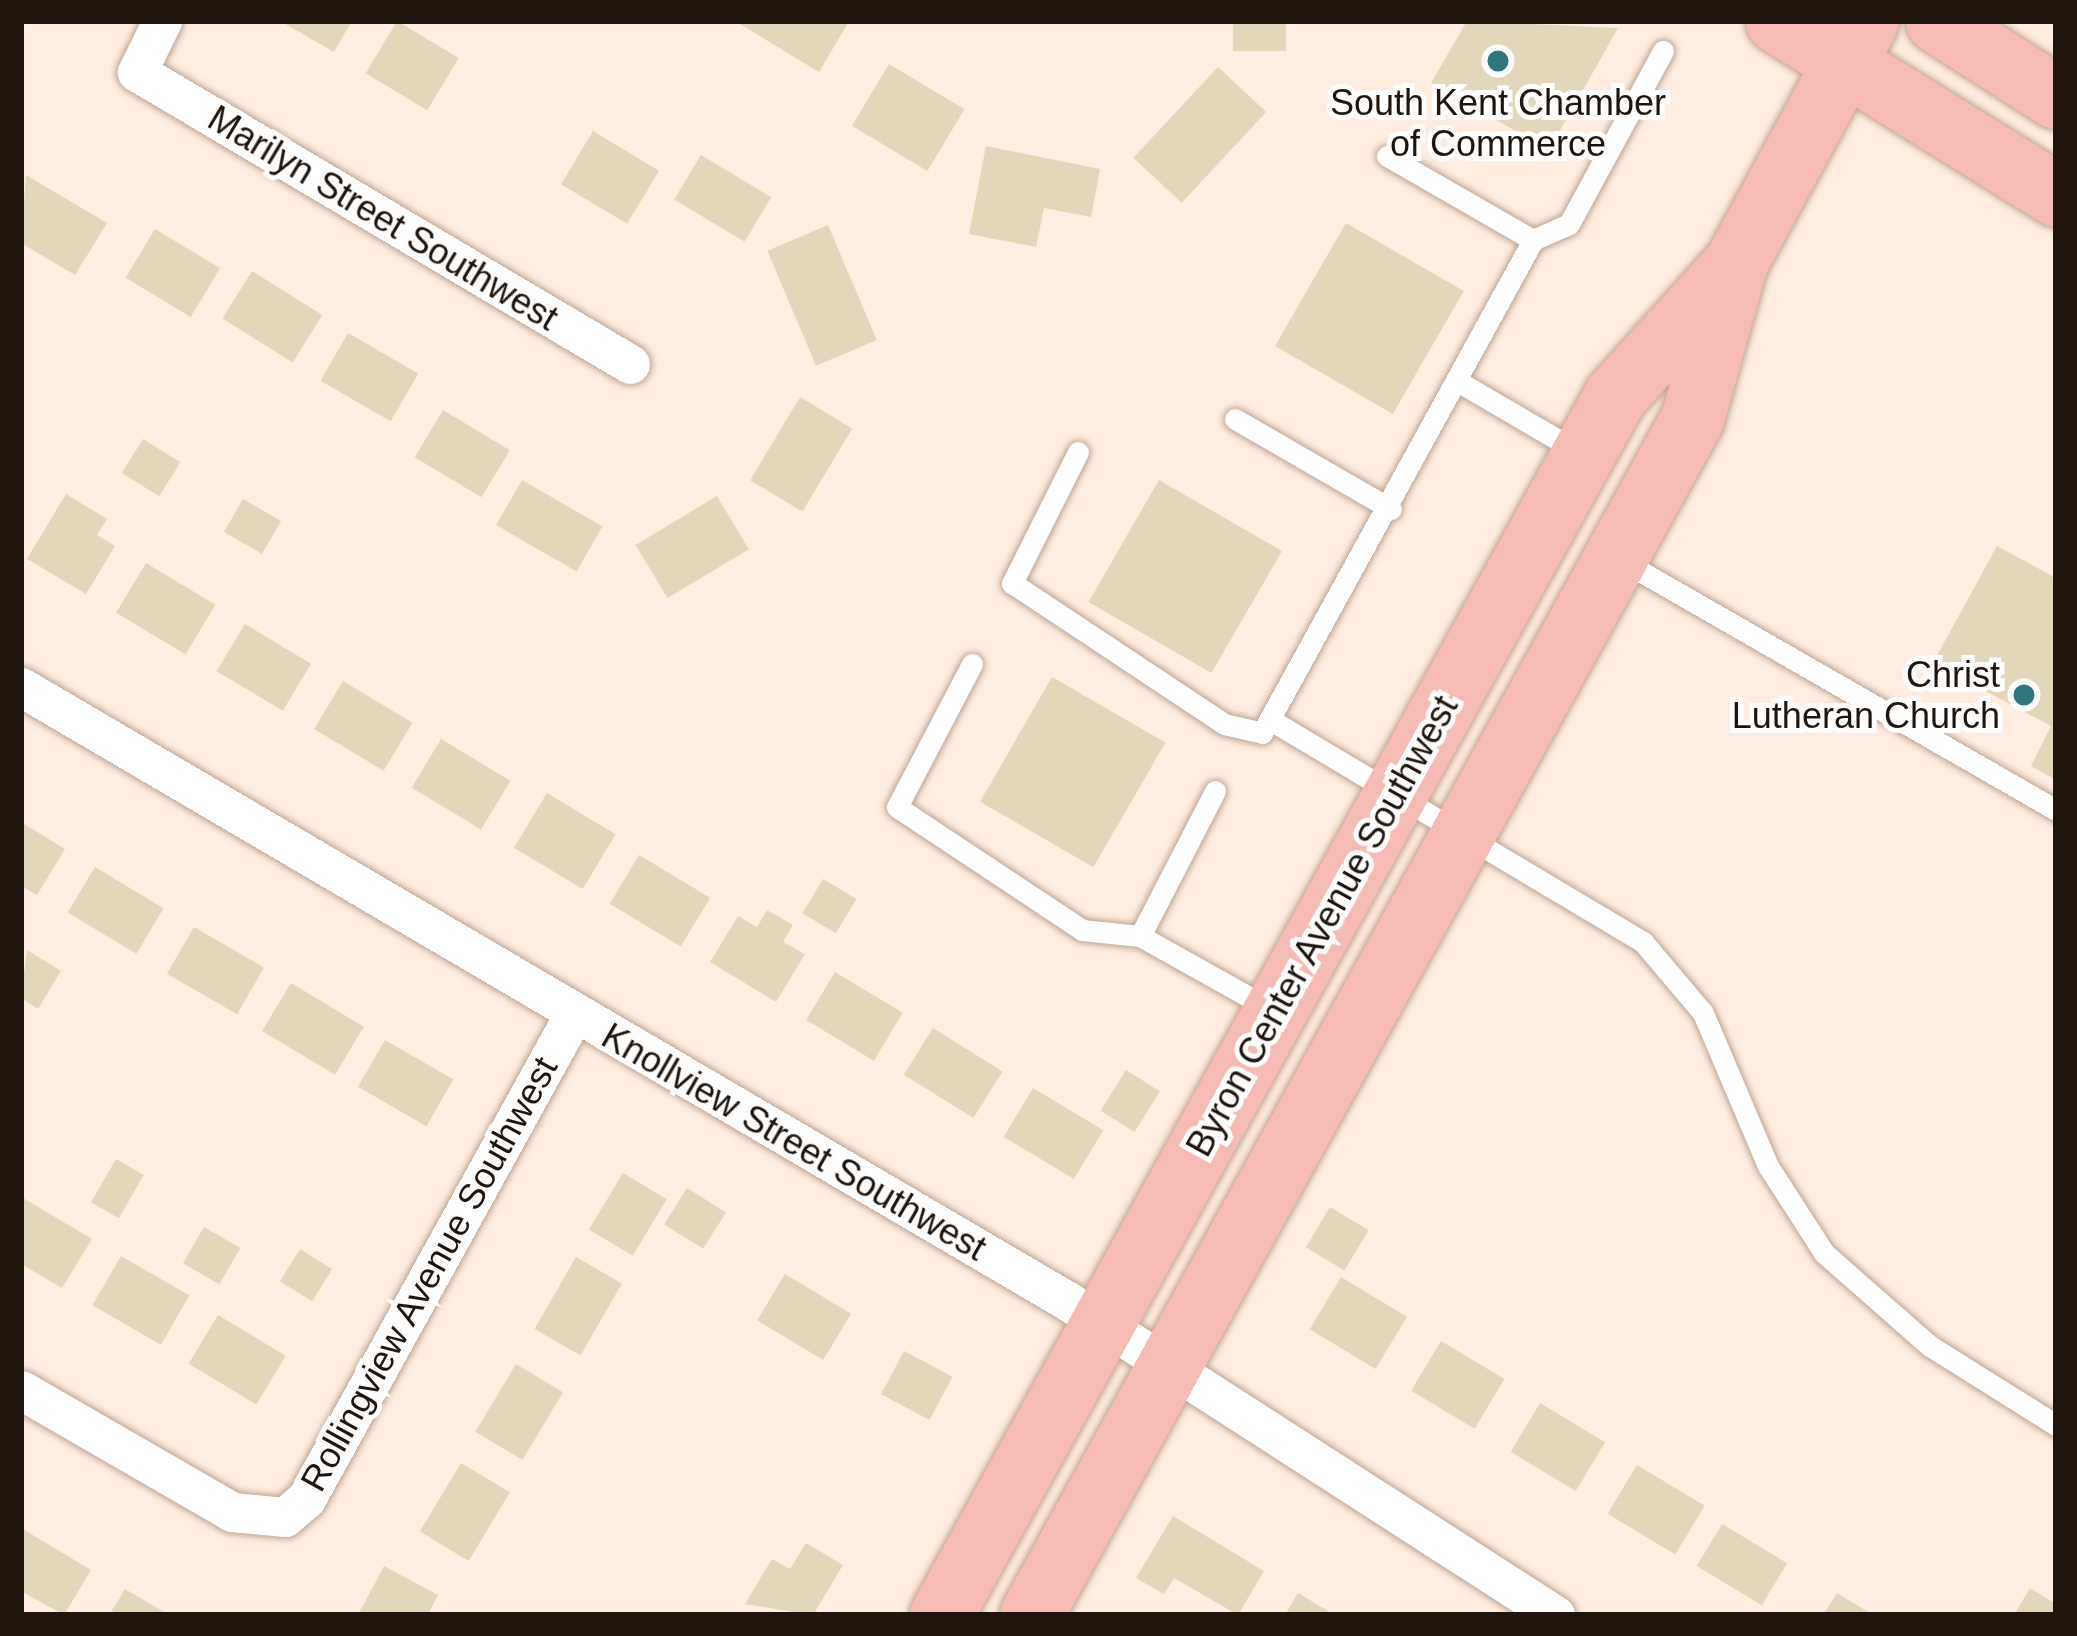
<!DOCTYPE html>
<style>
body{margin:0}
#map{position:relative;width:2077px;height:1636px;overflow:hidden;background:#feede0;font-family:Helvetica,sans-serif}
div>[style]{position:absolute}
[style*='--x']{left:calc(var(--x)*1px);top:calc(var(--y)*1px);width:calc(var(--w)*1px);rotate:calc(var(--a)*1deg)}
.building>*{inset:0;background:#e3d7b9;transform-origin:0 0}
.roads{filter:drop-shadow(0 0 3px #c1a691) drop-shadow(0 0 3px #c1a691)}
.lane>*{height:21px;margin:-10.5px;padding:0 10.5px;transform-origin:10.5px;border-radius:10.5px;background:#fff}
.street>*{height:39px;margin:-19.5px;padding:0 19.5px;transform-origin:19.5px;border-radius:19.5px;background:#fff}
.primary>*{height:63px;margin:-31.5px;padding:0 31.5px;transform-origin:31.5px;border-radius:31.5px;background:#f6bbb2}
.dots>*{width:33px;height:33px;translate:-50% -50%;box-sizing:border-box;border:6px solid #fefefe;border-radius:50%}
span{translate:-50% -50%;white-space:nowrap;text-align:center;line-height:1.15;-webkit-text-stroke:10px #fefefe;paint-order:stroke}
.poi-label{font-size:36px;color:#1f150d}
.right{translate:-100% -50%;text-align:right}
.street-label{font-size:36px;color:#1f150d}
.frame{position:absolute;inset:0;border:24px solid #1f150d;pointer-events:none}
</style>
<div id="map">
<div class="building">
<i style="clip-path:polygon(280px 21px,352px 21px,334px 52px)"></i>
<i style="left:397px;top:21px;width:72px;height:61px;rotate:31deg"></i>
<i style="clip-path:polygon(735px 21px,844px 21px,848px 23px,819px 72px)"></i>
<i style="left:1233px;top:21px;width:53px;height:30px"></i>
<i style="clip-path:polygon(1467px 21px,1618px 28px,1549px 150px,1431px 83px)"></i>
<i style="left:889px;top:64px;width:88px;height:72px;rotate:31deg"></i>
<i style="left:1218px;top:67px;width:66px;height:124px;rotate:43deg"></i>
<i style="left:593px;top:131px;width:77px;height:62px;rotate:31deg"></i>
<i style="clip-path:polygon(986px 146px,1100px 169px,1091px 217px,1044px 208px,1036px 247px,969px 234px)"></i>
<i style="left:701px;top:155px;width:82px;height:52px;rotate:31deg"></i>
<i style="clip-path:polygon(26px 175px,107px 223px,75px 275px,21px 243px)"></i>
<i style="left:1346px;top:223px;width:136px;height:142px;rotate:30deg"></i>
<i style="left:828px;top:225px;width:125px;height:66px;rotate:67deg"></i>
<i style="left:155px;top:229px;width:76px;height:57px;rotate:31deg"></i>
<i style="left:252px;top:271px;width:83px;height:56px;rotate:32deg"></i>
<i style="left:348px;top:333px;width:81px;height:55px;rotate:30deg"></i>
<i style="left:800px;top:397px;width:61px;height:97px;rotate:31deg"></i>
<i style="left:443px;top:410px;width:78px;height:55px;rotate:31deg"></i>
<i style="left:143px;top:439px;width:44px;height:40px;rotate:32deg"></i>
<i style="left:522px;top:480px;width:93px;height:52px;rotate:30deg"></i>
<i style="left:1159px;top:480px;width:142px;height:141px;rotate:30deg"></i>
<i style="clip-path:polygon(66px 494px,107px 519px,97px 535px,115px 546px,86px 594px,27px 559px)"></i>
<i style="left:717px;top:496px;width:62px;height:95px;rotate:59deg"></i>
<i style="left:243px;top:499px;width:44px;height:38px;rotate:30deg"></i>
<i style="clip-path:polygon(1997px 546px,2056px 578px,2056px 780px,2031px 766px,2051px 726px,1933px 663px)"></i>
<i style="left:146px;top:563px;width:81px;height:58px;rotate:31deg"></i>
<i style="left:245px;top:624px;width:77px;height:55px;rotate:31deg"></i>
<i style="left:1052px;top:677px;width:131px;height:144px;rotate:30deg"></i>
<i style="left:343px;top:681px;width:81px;height:56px;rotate:31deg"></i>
<i style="left:441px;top:739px;width:81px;height:57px;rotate:31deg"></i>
<i style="left:547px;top:793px;width:80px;height:64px;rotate:31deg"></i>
<i style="clip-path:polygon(21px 822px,65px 849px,37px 895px,21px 886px)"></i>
<i style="left:639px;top:855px;width:83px;height:57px;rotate:31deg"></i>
<i style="left:95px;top:867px;width:80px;height:53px;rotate:31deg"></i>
<i style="left:823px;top:879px;width:39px;height:40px;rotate:31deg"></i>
<i style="clip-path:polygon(767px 910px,793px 925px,783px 942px,805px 954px,776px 1002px,710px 962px,738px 916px,757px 927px)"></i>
<i style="left:194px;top:927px;width:81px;height:54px;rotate:30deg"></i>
<i style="clip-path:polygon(27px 950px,61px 971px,38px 1009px,21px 998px)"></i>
<i style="left:835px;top:972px;width:79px;height:56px;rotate:31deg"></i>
<i style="left:291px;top:983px;width:85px;height:56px;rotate:31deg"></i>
<i style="left:933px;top:1028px;width:82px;height:55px;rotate:32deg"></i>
<i style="left:385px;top:1040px;width:79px;height:54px;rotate:30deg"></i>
<i style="left:1126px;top:1070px;width:40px;height:48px;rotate:32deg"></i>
<i style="left:1033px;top:1088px;width:82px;height:57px;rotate:31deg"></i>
<i style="left:116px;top:1159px;width:32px;height:50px;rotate:30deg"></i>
<i style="left:623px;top:1173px;width:51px;height:66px;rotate:31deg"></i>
<i style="left:687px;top:1188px;width:46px;height:43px;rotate:32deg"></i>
<i style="clip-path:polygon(23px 1198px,92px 1239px,62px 1288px,21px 1264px)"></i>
<i style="left:1330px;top:1207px;width:45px;height:47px;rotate:31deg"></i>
<i style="left:204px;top:1227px;width:42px;height:42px;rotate:30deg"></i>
<i style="left:300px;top:1249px;width:38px;height:38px;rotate:32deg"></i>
<i style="left:121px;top:1256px;width:79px;height:57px;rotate:30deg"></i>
<i style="left:576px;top:1257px;width:53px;height:83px;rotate:30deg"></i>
<i style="left:785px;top:1274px;width:77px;height:54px;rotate:31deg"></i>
<i style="left:1341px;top:1277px;width:77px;height:61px;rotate:31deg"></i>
<i style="left:218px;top:1315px;width:79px;height:57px;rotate:31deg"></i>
<i style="left:1441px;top:1341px;width:74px;height:58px;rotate:31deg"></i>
<i style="left:904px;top:1351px;width:55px;height:49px;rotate:28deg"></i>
<i style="left:516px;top:1364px;width:55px;height:79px;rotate:31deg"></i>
<i style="left:1540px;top:1403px;width:76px;height:57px;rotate:31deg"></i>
<i style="left:461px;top:1463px;width:57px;height:80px;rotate:31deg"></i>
<i style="left:1637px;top:1465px;width:79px;height:57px;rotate:31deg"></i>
<i style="clip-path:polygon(1173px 1516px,1264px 1571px,1238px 1615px,1174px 1578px,1164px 1594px,1136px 1578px)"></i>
<i style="left:1722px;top:1524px;width:76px;height:49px;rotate:31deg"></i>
<i style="clip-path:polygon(21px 1528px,91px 1570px,64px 1615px,21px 1591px)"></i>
<i style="clip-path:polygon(806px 1543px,843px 1565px,813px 1615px,745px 1604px,772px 1559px,790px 1569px)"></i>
<i style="clip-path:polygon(384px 1566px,438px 1595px,428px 1615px,358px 1615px)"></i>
<i style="clip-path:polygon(2030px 1588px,2056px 1604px,2056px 1615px,2014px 1615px)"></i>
<i style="clip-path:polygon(125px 1589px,169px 1615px,109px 1615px)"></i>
<i style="clip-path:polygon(1298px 1593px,1335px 1615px,1285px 1615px)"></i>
<i style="clip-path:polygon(1837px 1593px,1873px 1615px,1823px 1615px)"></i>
</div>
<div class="roads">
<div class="lane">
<i style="--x:1387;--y:156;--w:168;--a:29.9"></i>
<i style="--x:1459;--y:382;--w:137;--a:30.3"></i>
<i style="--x:1235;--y:419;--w:180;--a:30"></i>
<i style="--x:1078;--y:452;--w:147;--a:116.7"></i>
<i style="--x:1012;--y:583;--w:255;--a:33.6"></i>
<i style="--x:1224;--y:724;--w:39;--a:13"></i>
<i style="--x:1262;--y:733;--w:563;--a:-61.2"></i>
<i style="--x:1533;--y:240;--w:39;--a:-24"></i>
<i style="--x:1569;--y:224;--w:197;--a:-61.5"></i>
<i style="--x:1619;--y:559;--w:504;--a:29.87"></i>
<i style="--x:972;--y:664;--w:161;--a:117.7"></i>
<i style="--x:897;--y:807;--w:222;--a:33.6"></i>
<i style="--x:1082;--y:930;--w:58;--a:5.9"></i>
<i style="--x:1274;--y:722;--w:430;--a:30.8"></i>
<i style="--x:1643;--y:942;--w:93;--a:49.8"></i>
<i style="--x:1703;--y:1013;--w:166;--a:67"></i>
<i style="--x:1768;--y:1166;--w:103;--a:57.2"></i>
<i style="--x:1824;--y:1253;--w:141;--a:41.3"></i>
<i style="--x:1930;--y:1346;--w:149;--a:32.1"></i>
<i style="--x:1215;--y:791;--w:163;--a:117.3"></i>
<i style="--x:1140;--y:936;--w:148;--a:29.2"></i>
</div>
<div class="street">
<i style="--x:162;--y:21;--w:57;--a:116.1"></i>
<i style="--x:137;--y:72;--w:573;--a:30.64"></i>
<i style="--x:21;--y:687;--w:1212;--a:30.4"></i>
<i style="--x:1066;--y:1300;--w:582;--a:32.79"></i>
<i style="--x:21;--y:1390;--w:244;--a:30"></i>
<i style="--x:232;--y:1512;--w:53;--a:5.4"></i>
<i style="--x:285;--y:1517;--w:28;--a:-41"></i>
<i style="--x:306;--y:1499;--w:554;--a:-61.08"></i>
</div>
<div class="primary">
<i style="--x:1777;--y:21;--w:329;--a:31.9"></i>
<i style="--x:1937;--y:21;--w:141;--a:32.6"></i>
<i style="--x:941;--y:1615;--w:1393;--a:-61.06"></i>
<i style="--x:1615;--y:396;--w:173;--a:-47.8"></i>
<i style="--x:1031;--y:1615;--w:1367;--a:-61.07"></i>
<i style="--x:1692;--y:419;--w:163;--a:-74.3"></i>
<i style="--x:1736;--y:262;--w:274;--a:-61.5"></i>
</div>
</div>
<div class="dots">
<i style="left:1498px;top:61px;background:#2e7680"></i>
<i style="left:2024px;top:695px;background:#2e7680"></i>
</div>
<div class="poi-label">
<span style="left:1498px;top:123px">South Kent Chamber<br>of Commerce</span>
<span class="right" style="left:2000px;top:695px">Christ<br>Lutheran Church</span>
</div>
<div class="street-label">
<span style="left:383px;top:218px;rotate:31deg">Marilyn Street Southwest</span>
<span style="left:1322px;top:926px;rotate:-61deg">Byron Center Avenue Southwest</span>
<span style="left:794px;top:1142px;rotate:30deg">Knollview Street Southwest</span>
<span style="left:429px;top:1274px;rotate:-61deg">Rollingview Avenue Southwest</span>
</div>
<div class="frame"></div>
</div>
